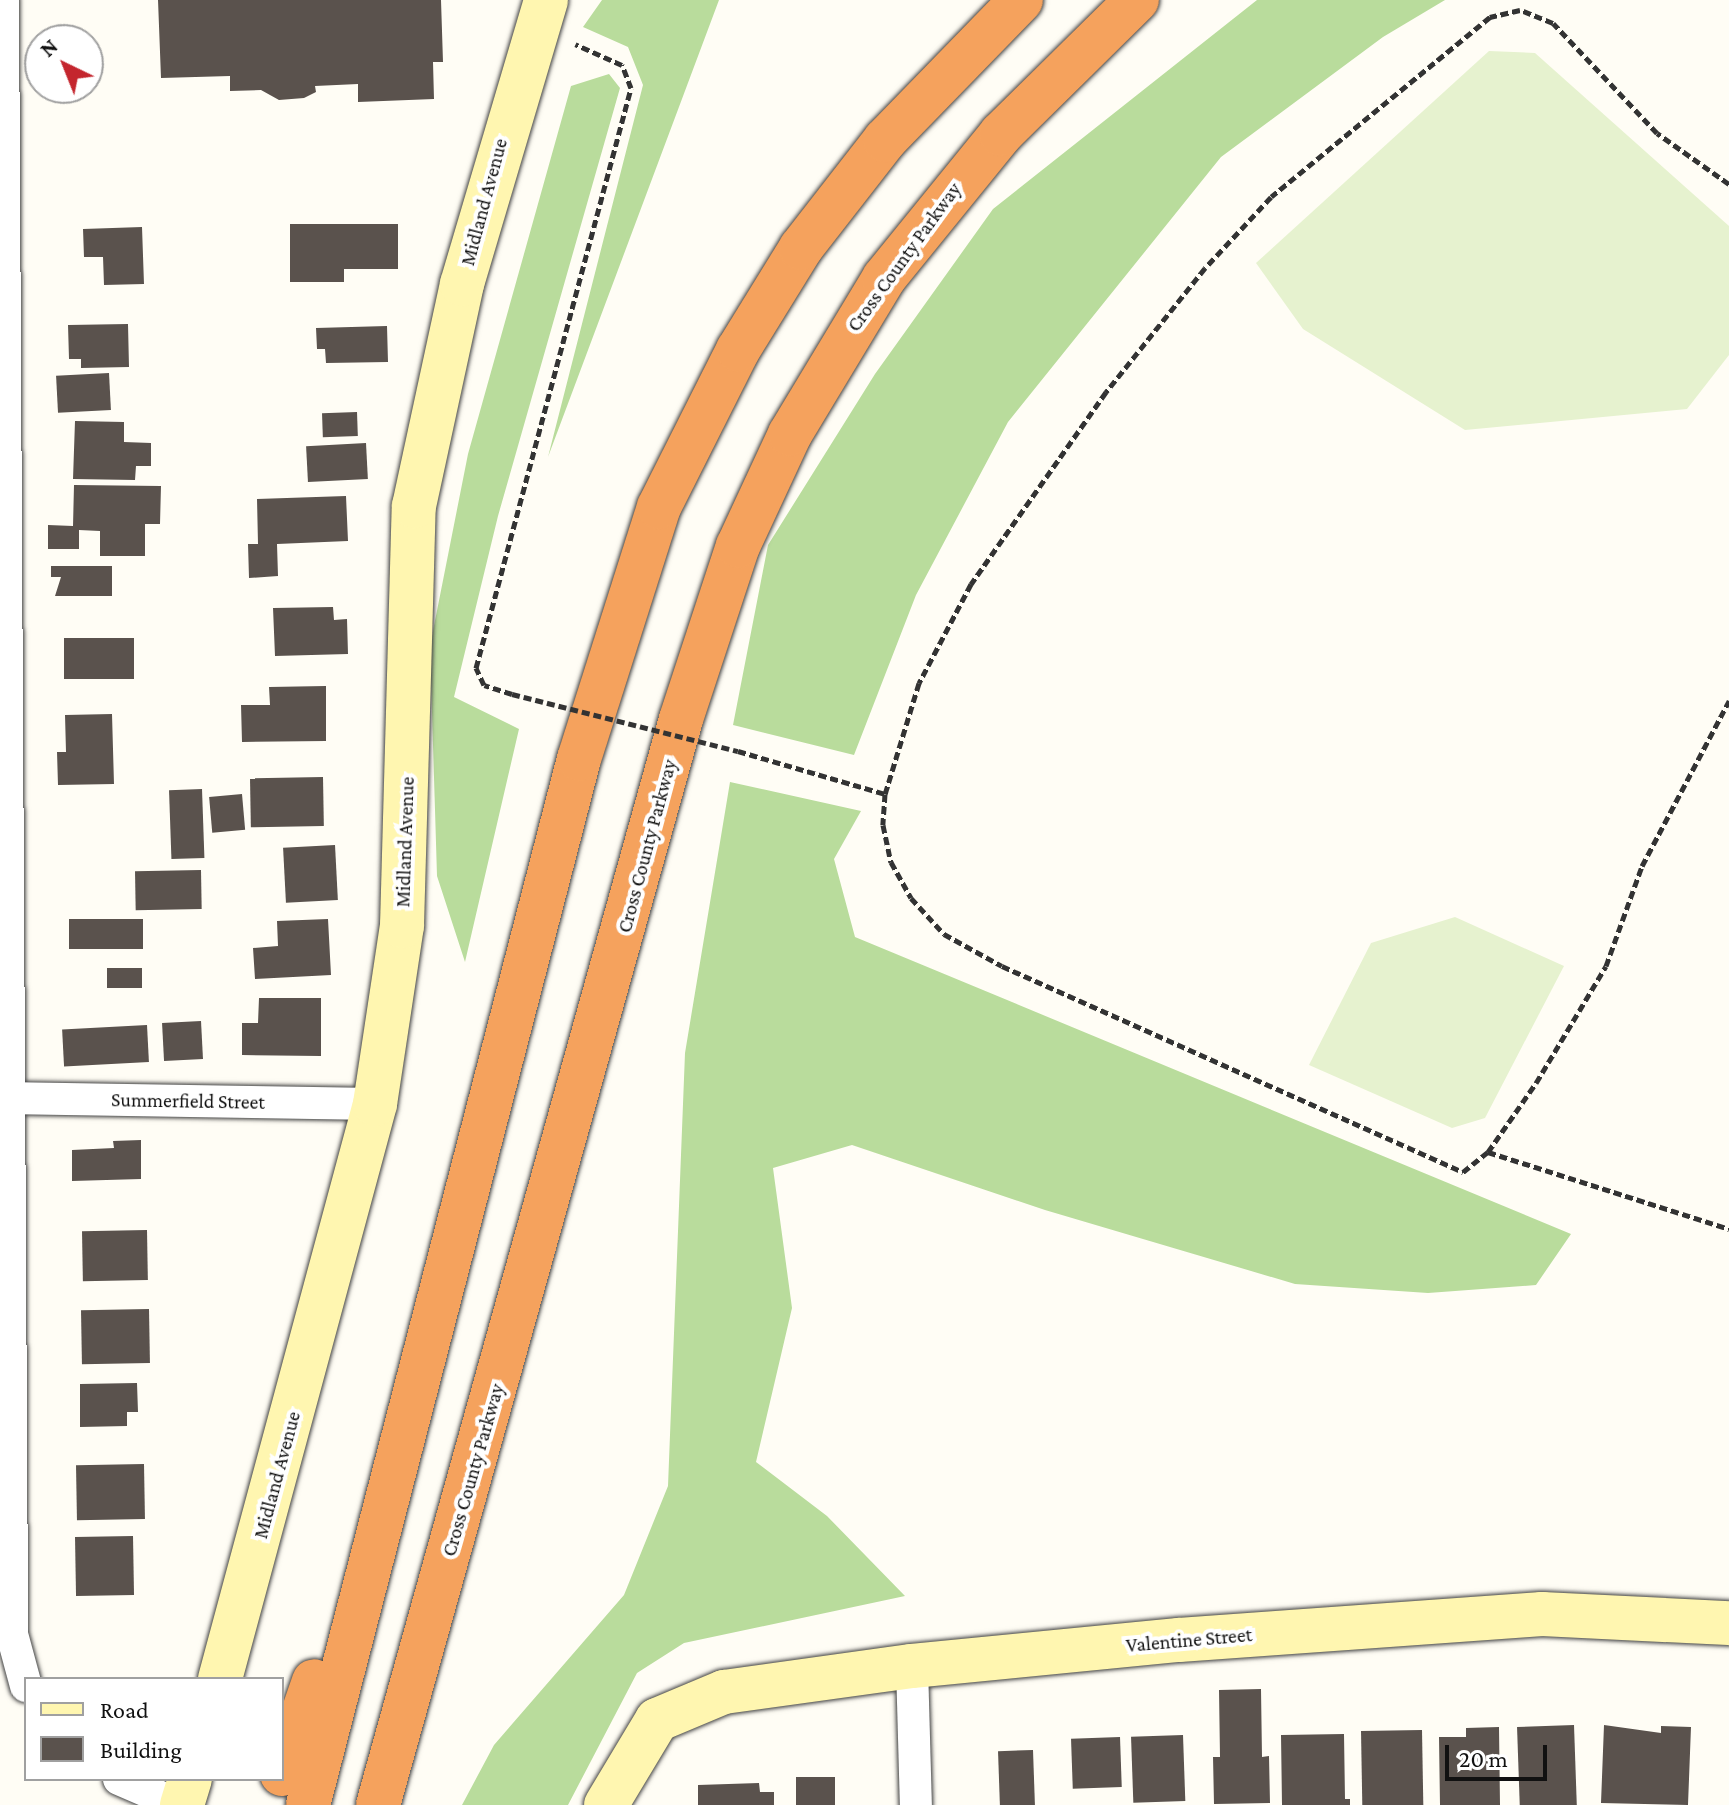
<!DOCTYPE html>
<style>
body{margin:0}
#map{position:relative;width:1729px;height:1805px;overflow:hidden;background:#fffdf5;font-family:"Crimson Pro",serif}
div>[style]{position:absolute}
[style*='--x']{left:calc(var(--x)*1px);top:calc(var(--y)*1px);width:calc(var(--w)*1px);rotate:calc(var(--a)*1deg)}
.forest>*{inset:0;background:#b9dc9c}
.pitch>*{inset:0;background:#e6f2cf}
.building>*{inset:0;background:#5a524d;transform-origin:0 0}
.path>*{height:5px;margin-top:-2.5px;transform-origin:0;background:repeating-linear-gradient(90deg,#333 0 8px,transparent 0 12px)}
.roads{filter:drop-shadow(0 0 2px #444) drop-shadow(0 0 2px #444)}
.street>*{height:32px;margin:-16px;padding:0 16px;transform-origin:16px;border-radius:16px;background:#fff}
.secondary>*{height:44px;margin:-22px;padding:0 22px;transform-origin:22px;border-radius:22px;background:#fff6b0}
.highway>*{height:44px;margin:-22px;padding:0 22px;transform-origin:22px;border-radius:22px;background:#f5a25d}
.path-bridge>*{height:5px;margin-top:-2.5px;transform-origin:0;background:repeating-linear-gradient(90deg,#333 0 8px,transparent 0 12px)}
span{translate:-50% -50%;white-space:nowrap;text-align:center;line-height:1.15;-webkit-text-stroke:8px #fff;paint-order:stroke}
.street-label{font-size:20px;color:#111}
.legend{position:absolute;left:24px;top:1677px;width:260px;height:104px;box-sizing:border-box;background:#fff;border:2px solid #a0a0a0;margin:0;padding:10px 14px;list-style:none;font-size:24px;color:#111}
.legend li{display:flex;align-items:center;gap:16px;height:40px}
.legend b{width:40px;border:2px solid #a0a0a0}
.north{position:absolute;left:24px;top:24px;width:80px;height:80px;box-sizing:border-box;background:#fff;border:2px solid #a0a0a0;border-radius:50%;rotate:317deg;font-size:22px;font-weight:700;line-height:32px;text-align:center;color:#111}
.north::after{content:'';display:block;margin:auto;width:28px;height:36px;background:#c4262e;clip-path:polygon(50% 0,100% 100%,50% 72%,0 100%)}
.scale{position:absolute;left:1445px;top:1745px;width:102px;height:36px;box-sizing:border-box;border:4px solid #111;border-top:0;padding-left:10px;font-size:24px;line-height:28px;white-space:nowrap;color:#111;-webkit-text-stroke:6px #fff;paint-order:stroke}
</style>
<div id="map">
<div class="forest">
<i style="clip-path:polygon(602px 0,719px 0,548px 457px,643px 85px,628px 47px,583px 27px)"></i>
<i style="clip-path:polygon(1257px 0,1445px 0,1383px 37px,1221px 157px,1008px 422px,916px 595px,854px 755px,733px 725px,768px 545px,875px 374px,993px 209px)"></i>
<i style="clip-path:polygon(609px 74px,620px 88px,498px 516px,454px 697px,519px 729px,465px 962px,437px 876px,430px 646px,468px 454px,571px 86px)"></i>
<i style="clip-path:polygon(730px 782px,861px 811px,834px 859px,855px 937px,1571px 1234px,1536px 1285px,1428px 1293px,1295px 1284px,1045px 1210px,852px 1145px,773px 1168px,792px 1308px,756px 1462px,827px 1516px,905px 1596px,684px 1643px,637px 1673px,568px 1805px,462px 1805px,494px 1745px,624px 1595px,668px 1486px,685px 1053px)"></i>
</div>
<div class="pitch">
<i style="clip-path:polygon(1489px 51px,1535px 53px,1729px 226px,1729px 355px,1687px 409px,1465px 430px,1303px 329px,1256px 263px)"></i>
<i style="clip-path:polygon(1455px 917px,1564px 966px,1485px 1118px,1452px 1128px,1309px 1065px,1371px 943px)"></i>
</div>
<div class="building">
<i style="clip-path:polygon(158px 0,441px 0,443px 62px,433px 62px,434px 99px,358px 102px,358px 84px,315px 86px,316px 92px,304px 98px,279px 100px,261px 90px,230px 91px,230px 76px,161px 78px)"></i>
<i style="clip-path:polygon(290px 224px,398px 224px,398px 269px,344px 269px,344px 282px,290px 282px)"></i>
<i style="clip-path:polygon(142px 227px,144px 284px,104px 285px,103px 257px,84px 257px,83px 229px)"></i>
<i style="clip-path:polygon(128px 324px,129px 367px,81px 368px,81px 359px,69px 359px,68px 325px)"></i>
<i style="clip-path:polygon(387px 326px,388px 362px,326px 363px,325px 349px,317px 349px,316px 328px)"></i>
<i style="left:109px;top:373px;width:37px;height:53px;rotate:87deg"></i>
<i style="left:357px;top:412px;width:24px;height:35px;rotate:88deg"></i>
<i style="clip-path:polygon(75px 421px,124px 422px,124px 442px,151px 443px,151px 466px,136px 466px,135px 480px,73px 479px)"></i>
<i style="left:366px;top:443px;width:36px;height:60px;rotate:87deg"></i>
<i style="clip-path:polygon(74px 485px,161px 486px,160px 524px,145px 524px,145px 556px,100px 556px,100px 531px,79px 530px,79px 549px,48px 549px,48px 525px,73px 526px)"></i>
<i style="clip-path:polygon(346px 496px,348px 541px,277px 544px,278px 576px,249px 578px,248px 544px,258px 544px,257px 499px)"></i>
<i style="clip-path:polygon(51px 566px,112px 566px,112px 596px,55px 596px,61px 577px,51px 577px)"></i>
<i style="clip-path:polygon(333px 607px,334px 620px,347px 619px,348px 654px,275px 656px,273px 608px)"></i>
<i style="left:134px;top:638px;width:41px;height:70px;rotate:90deg"></i>
<i style="clip-path:polygon(326px 686px,326px 741px,242px 742px,241px 705px,270px 705px,269px 687px)"></i>
<i style="clip-path:polygon(112px 714px,114px 784px,58px 785px,57px 752px,66px 752px,65px 715px)"></i>
<i style="left:323px;top:777px;width:49px;height:73px;rotate:89deg"></i>
<i style="left:202px;top:789px;width:69px;height:33px;rotate:88deg"></i>
<i style="left:242px;top:794px;width:36px;height:33px;rotate:85deg"></i>
<i style="left:335px;top:845px;width:55px;height:52px;rotate:87deg"></i>
<i style="left:201px;top:870px;width:39px;height:66px;rotate:89deg"></i>
<i style="left:143px;top:919px;width:30px;height:74px;rotate:90deg"></i>
<i style="clip-path:polygon(328px 919px,331px 975px,255px 979px,253px 948px,278px 946px,277px 921px)"></i>
<i style="left:107px;top:968px;width:35px;height:20px"></i>
<i style="clip-path:polygon(259px 998px,321px 998px,321px 1056px,242px 1055px,242px 1023px,258px 1023px)"></i>
<i style="left:201px;top:1021px;width:38px;height:39px;rotate:87deg"></i>
<i style="left:147px;top:1025px;width:37px;height:85px;rotate:87deg"></i>
<i style="clip-path:polygon(141px 1140px,141px 1179px,72px 1181px,72px 1150px,114px 1148px,113px 1141px)"></i>
<i style="left:147px;top:1230px;width:50px;height:65px;rotate:89deg"></i>
<i style="left:149px;top:1309px;width:54px;height:68px;rotate:89deg"></i>
<i style="clip-path:polygon(137px 1383px,138px 1412px,127px 1412px,127px 1426px,80px 1427px,80px 1384px)"></i>
<i style="left:144px;top:1464px;width:55px;height:68px;rotate:89deg"></i>
<i style="left:133px;top:1536px;width:59px;height:58px;rotate:89deg"></i>
<i style="clip-path:polygon(1261px 1689px,1262px 1757px,1269px 1756px,1270px 1803px,1214px 1804px,1213px 1757px,1220px 1757px,1219px 1690px)"></i>
<i style="left:1574px;top:1725px;width:80px;height:57px;rotate:88deg"></i>
<i style="clip-path:polygon(1604px 1725px,1661px 1733px,1661px 1726px,1691px 1727px,1688px 1805px,1601px 1803px)"></i>
<i style="clip-path:polygon(1499px 1727px,1500px 1805px,1440px 1805px,1439px 1737px,1466px 1737px,1466px 1728px)"></i>
<i style="left:1422px;top:1730px;width:75px;height:61px;rotate:89deg"></i>
<i style="clip-path:polygon(1344px 1734px,1345px 1799px,1350px 1799px,1350px 1805px,1282px 1805px,1281px 1735px)"></i>
<i style="left:1183px;top:1735px;width:66px;height:52px;rotate:88deg"></i>
<i style="left:1120px;top:1737px;width:50px;height:49px;rotate:88deg"></i>
<i style="left:1033px;top:1750px;width:55px;height:35px;rotate:88deg"></i>
<i style="left:796px;top:1777px;width:39px;height:28px"></i>
<i style="clip-path:polygon(759px 1783px,760px 1792px,774px 1792px,774px 1805px,698px 1805px,698px 1785px)"></i>
</div>
<div class="path">
<i style="--x:1729;--y:184;--w:88;--a:-144.7"></i>
<i style="--x:1657;--y:133;--w:151;--a:-133.4"></i>
<i style="--x:1553;--y:23;--w:35;--a:-158"></i>
<i style="--x:1520;--y:10;--w:31;--a:167"></i>
<i style="--x:1490;--y:17;--w:283;--a:140.6"></i>
<i style="--x:1271;--y:197;--w:97;--a:132.9"></i>
<i style="--x:1205;--y:268;--w:159;--a:128.6"></i>
<i style="--x:1106;--y:392;--w:235;--a:125.1"></i>
<i style="--x:971;--y:584;--w:112;--a:117.7"></i>
<i style="--x:919;--y:683;--w:116;--a:107"></i>
<i style="--x:885;--y:794;--w:31;--a:94"></i>
<i style="--x:883;--y:825;--w:38;--a:78"></i>
<i style="--x:891;--y:862;--w:41;--a:60.9"></i>
<i style="--x:911;--y:898;--w:49;--a:47.5"></i>
<i style="--x:944;--y:934;--w:66;--a:28.9"></i>
<i style="--x:1002;--y:966;--w:505;--a:24.08"></i>
<i style="--x:1463;--y:1172;--w:32;--a:-39"></i>
<i style="--x:1488;--y:1152;--w:84;--a:-55.2"></i>
<i style="--x:1536;--y:1083;--w:136;--a:-59.1"></i>
<i style="--x:1606;--y:966;--w:106;--a:-70.2"></i>
<i style="--x:1642;--y:866;--w:187;--a:-62.2"></i>
<i style="--x:512;--y:694;--w:29;--a:-162"></i>
<i style="--x:484;--y:685;--w:19;--a:-115"></i>
<i style="--x:476;--y:668;--w:600;--a:-75.04"></i>
<i style="--x:631;--y:88;--w:25;--a:-111"></i>
<i style="--x:622;--y:65;--w:51;--a:-155.9"></i>
<i style="--x:738;--y:751;--w:153;--a:16.3"></i>
<i style="--x:1488;--y:1152;--w:253;--a:17.7"></i>
</div>
<div class="roads">
<div class="street">
<i style="--x:3;--y:0;--w:1634;--a:89.68"></i>
<i style="--x:12;--y:1634;--w:54;--a:74.9"></i>
<i style="--x:0;--y:1098;--w:375;--a:0.9"></i>
<i style="--x:912;--y:1666;--w:139;--a:88.4"></i>
<i style="--x:119;--y:1779;--w:65;--a:23.4"></i>
</div>
<div class="secondary">
<i style="--x:220;--y:1679;--w:596;--a:-74.91"></i>
<i style="--x:375;--y:1104;--w:180;--a:-81.4"></i>
<i style="--x:402;--y:926;--w:420;--a:-88.4"></i>
<i style="--x:414;--y:506;--w:227;--a:-77.8"></i>
<i style="--x:462;--y:284;--w:296;--a:-73.5"></i>
<i style="--x:182;--y:1805;--w:27;--a:-73"></i>
<i style="--x:606;--y:1805;--w:99;--a:-59"></i>
<i style="--x:657;--y:1720;--w:73;--a:-22.7"></i>
<i style="--x:724;--y:1692;--w:190;--a:-7.9"></i>
<i style="--x:912;--y:1666;--w:268;--a:-5.6"></i>
<i style="--x:1179;--y:1640;--w:364;--a:-4.1"></i>
<i style="--x:1542;--y:1614;--w:187;--a:2.8"></i>
</div>
<div class="highway">
<i style="--x:282;--y:1774;--w:98;--a:-71"></i>
<i style="--x:308;--y:1805;--w:1081;--a:-75.48"></i>
<i style="--x:579;--y:759;--w:264;--a:-72.4"></i>
<i style="--x:659;--y:507;--w:176;--a:-63.3"></i>
<i style="--x:738;--y:350;--w:120;--a:-58.3"></i>
<i style="--x:801;--y:248;--w:137;--a:-52.1"></i>
<i style="--x:885;--y:140;--w:195;--a:-45.8"></i>
<i style="--x:378;--y:1805;--w:1127;--a:-74.41"></i>
<i style="--x:681;--y:719;--w:182;--a:-71.8"></i>
<i style="--x:738;--y:546;--w:123;--a:-65.1"></i>
<i style="--x:790;--y:434;--w:182;--a:-58.9"></i>
<i style="--x:884;--y:278;--w:186;--a:-50.9"></i>
<i style="--x:1001;--y:134;--w:191;--a:-44.6"></i>
</div>
</div>
<div class="path-bridge">
<i style="--x:512;--y:694;--w:233;--a:14.2"></i>
</div>
<div class="street-label">
<span style="left:484px;top:202px;rotate:-75deg">Midland Avenue</span>
<span style="left:904px;top:257px;rotate:-54deg">Cross County Parkway</span>
<span style="left:405px;top:842px;rotate:-88deg">Midland Avenue</span>
<span style="left:647px;top:846px;rotate:-75deg">Cross County Parkway</span>
<span style="left:188px;top:1101px;rotate:1deg">Summerfield Street</span>
<span style="left:473px;top:1470px;rotate:-74deg">Cross County Parkway</span>
<span style="left:277px;top:1475px;rotate:-75deg">Midland Avenue</span>
<span style="left:1189px;top:1640px;rotate:-5deg">Valentine Street</span>
</div>
<ul class="legend">
<li><b style="height:10px;background:#fff6b0"></b>Road</li>
<li><b style="height:22px;background:#5a524d"></b>Building</li>
</ul>
<div class="north">N</div>
<div class="scale">20 m</div>
</div>
